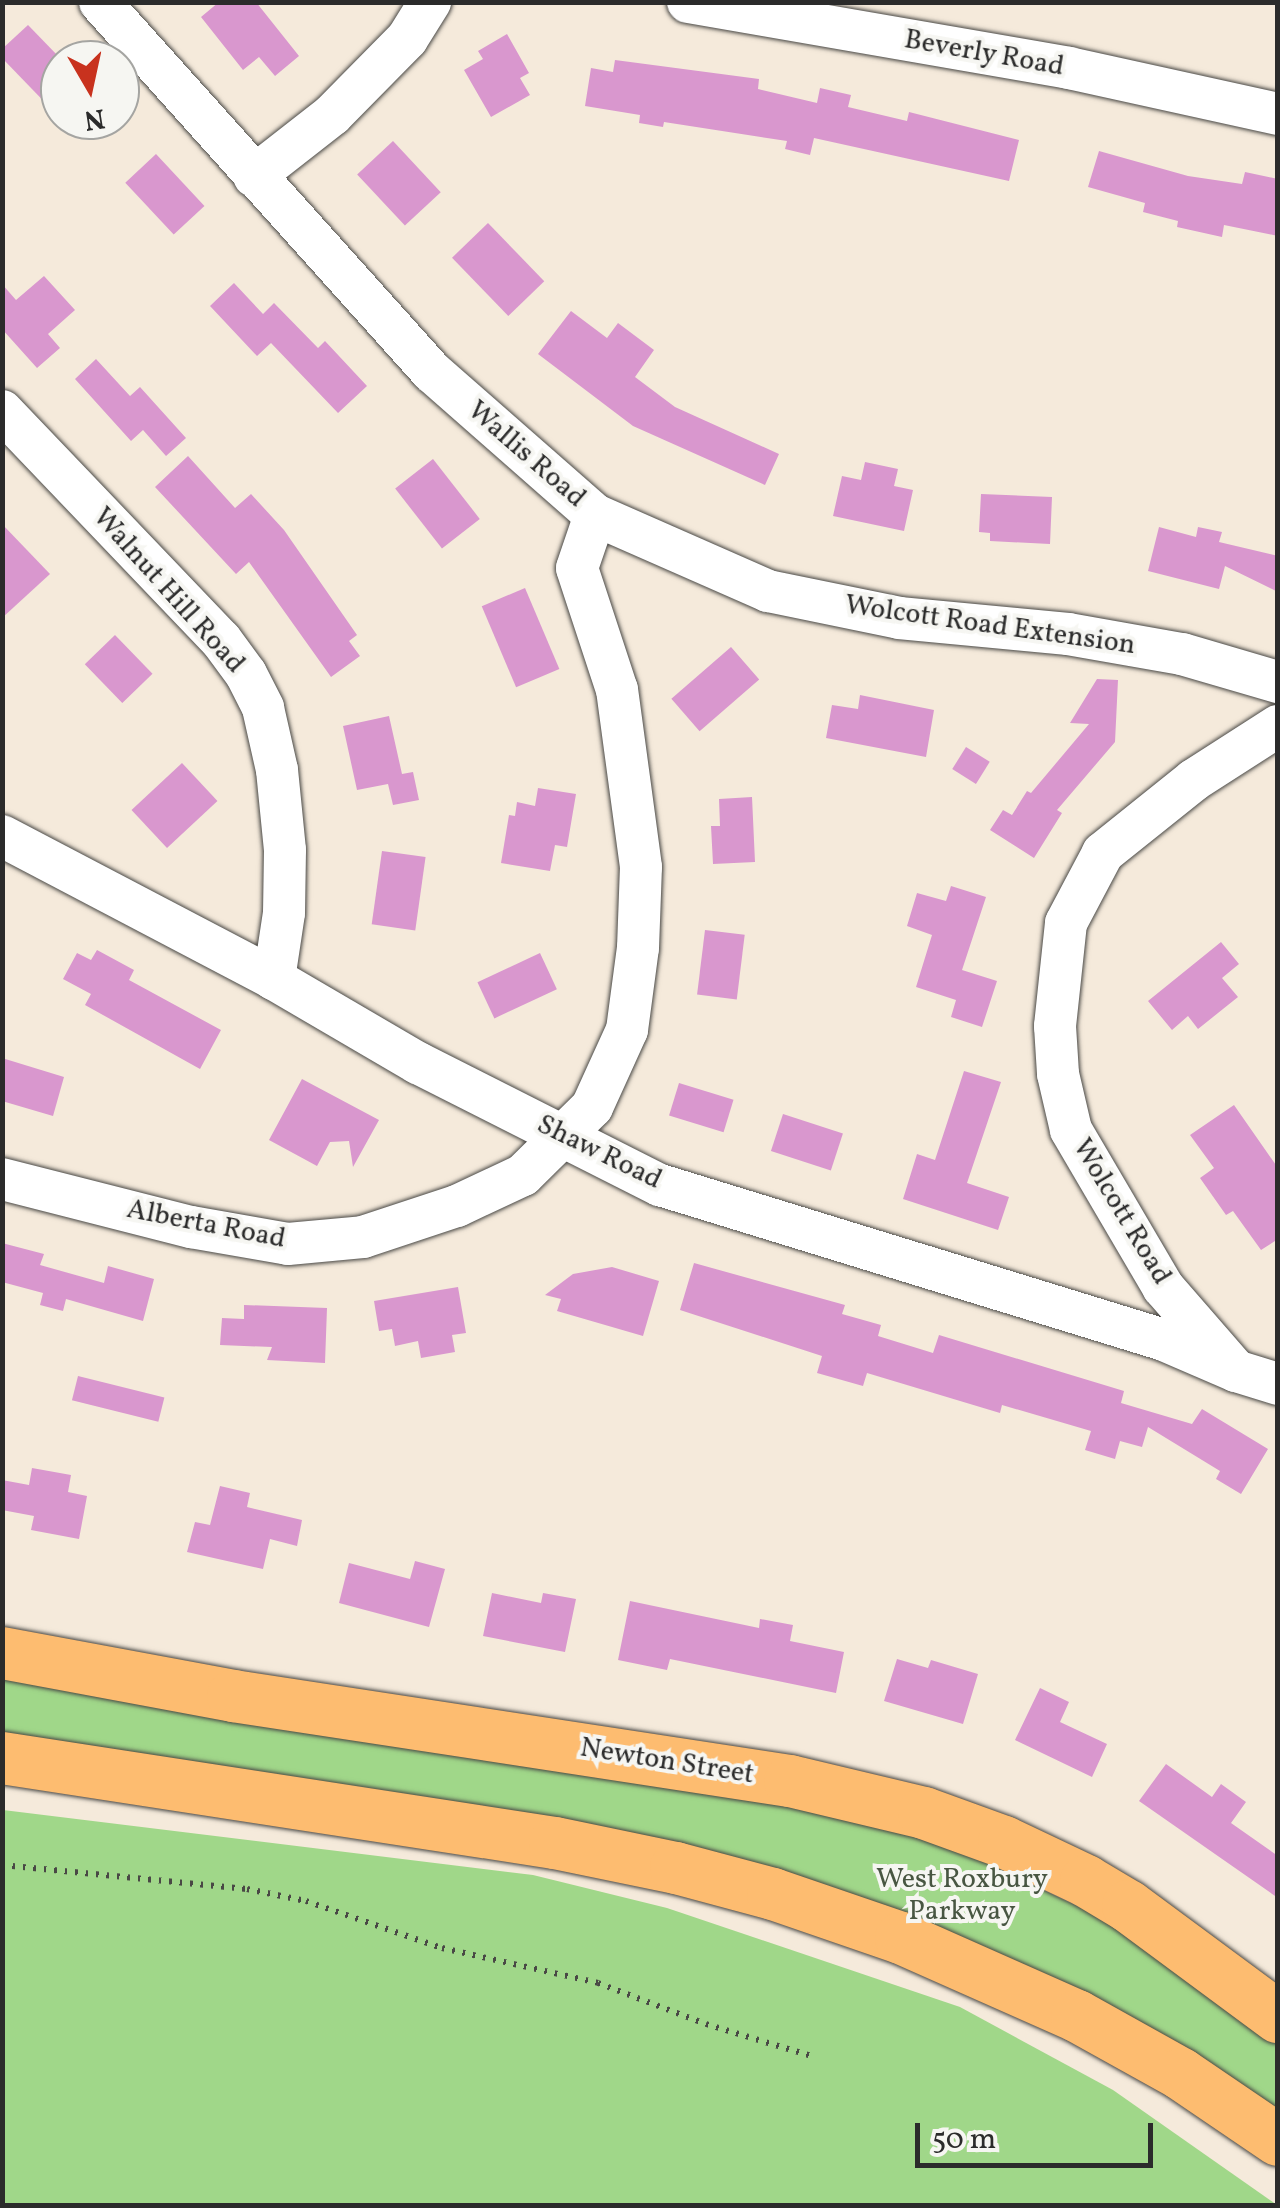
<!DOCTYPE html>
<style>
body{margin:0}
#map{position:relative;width:1280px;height:2208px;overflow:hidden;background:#f5eadb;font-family:Vollkorn,serif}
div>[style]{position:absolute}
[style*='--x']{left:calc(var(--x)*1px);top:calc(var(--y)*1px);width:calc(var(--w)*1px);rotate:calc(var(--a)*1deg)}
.green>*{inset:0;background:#a0d789}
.building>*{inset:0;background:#d997ce;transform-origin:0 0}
.path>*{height:6px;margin-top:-3px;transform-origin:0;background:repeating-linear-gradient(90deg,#494845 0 2.5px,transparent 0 10.5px)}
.roads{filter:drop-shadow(0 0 2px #494845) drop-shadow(0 0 2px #494845)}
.minor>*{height:42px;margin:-21px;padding:0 21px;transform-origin:21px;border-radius:21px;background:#fff}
.major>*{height:52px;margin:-26px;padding:0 26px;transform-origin:26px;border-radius:26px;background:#fdbc70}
span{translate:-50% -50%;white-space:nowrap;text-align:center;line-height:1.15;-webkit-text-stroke:8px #f6f6f2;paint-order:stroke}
.street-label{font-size:28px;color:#2b2b2b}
.park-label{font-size:28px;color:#485642}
.frame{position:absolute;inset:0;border:5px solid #2b2b2b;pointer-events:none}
.north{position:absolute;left:40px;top:40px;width:100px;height:100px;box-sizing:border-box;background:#f6f6f2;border:2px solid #a5a5a2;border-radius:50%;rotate:171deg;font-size:28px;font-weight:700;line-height:40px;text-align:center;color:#2b2b2b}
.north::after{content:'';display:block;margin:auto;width:35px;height:45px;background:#c8321e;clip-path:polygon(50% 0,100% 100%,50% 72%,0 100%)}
.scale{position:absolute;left:915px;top:2123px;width:238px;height:45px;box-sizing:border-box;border:5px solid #2b2b2b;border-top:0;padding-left:12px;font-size:30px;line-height:35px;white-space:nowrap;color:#2b2b2b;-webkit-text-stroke:8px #f6f6f2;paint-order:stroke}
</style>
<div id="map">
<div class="green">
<i style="clip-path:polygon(3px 1670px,829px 1808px,968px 1854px,1100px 1917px,1277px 2036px,1277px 2115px,1006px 1959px,3px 1738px)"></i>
<i style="clip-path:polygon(3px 1810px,533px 1875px,667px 1908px,960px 2007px,1113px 2090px,1277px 2205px,3px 2205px)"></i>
</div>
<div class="building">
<i style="clip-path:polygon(219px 2px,256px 2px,299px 56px,275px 76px,259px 57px,243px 70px,201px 17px)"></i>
<i style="clip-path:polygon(28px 25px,60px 58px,60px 118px,2px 58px,2px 49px)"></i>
<i style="clip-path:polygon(507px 34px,529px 73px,520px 78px,530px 95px,491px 117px,464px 70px,483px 59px,478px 51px)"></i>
<i style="clip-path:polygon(615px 60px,759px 79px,758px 89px,817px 103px,820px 88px,851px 95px,848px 107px,907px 121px,909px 112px,1019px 140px,1009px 181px,814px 138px,810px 155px,785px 149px,787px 141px,664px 122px,663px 127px,639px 123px,640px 115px,585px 106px,591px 68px,613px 72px)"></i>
<i style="left:393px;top:141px;width:70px;height:49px;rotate:47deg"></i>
<i style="clip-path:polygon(1099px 151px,1188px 176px,1242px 184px,1245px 172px,1278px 179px,1278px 236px,1224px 225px,1222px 237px,1177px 227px,1178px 221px,1143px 212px,1145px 203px,1088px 187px)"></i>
<i style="left:156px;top:154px;width:71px;height:42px;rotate:47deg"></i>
<i style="left:488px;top:223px;width:81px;height:50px;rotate:46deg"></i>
<i style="clip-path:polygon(44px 276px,75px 310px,48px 334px,60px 348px,37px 368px,2px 329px,2px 284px,16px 300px)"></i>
<i style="clip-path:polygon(234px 283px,263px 314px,274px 303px,318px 348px,325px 341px,367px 386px,338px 413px,271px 343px,257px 356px,210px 306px)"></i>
<i style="clip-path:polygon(571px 311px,607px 338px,618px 323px,654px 350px,635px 377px,675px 407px,779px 454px,765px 485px,633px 426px,538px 354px)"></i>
<i style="clip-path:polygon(96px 359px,130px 396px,140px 387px,186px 438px,166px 456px,143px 430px,131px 441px,75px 379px)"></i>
<i style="clip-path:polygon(188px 456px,235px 508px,251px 494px,284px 530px,357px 635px,349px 641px,360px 656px,331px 677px,249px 562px,236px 574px,155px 487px)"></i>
<i style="left:433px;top:459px;width:76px;height:48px;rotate:52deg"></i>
<i style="clip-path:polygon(865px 462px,898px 469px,894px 486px,913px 490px,904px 531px,833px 516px,842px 476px,861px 480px)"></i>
<i style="clip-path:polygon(981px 494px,1052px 497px,1050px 544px,990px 541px,990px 533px,979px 532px)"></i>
<i style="clip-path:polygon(2px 524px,50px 574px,2px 618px)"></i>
<i style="clip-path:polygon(1159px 527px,1196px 537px,1198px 527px,1222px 532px,1219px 542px,1278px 556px,1278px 592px,1225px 566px,1219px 589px,1148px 571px)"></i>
<i style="left:525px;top:588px;width:88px;height:47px;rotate:67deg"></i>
<i style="left:115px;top:635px;width:54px;height:42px;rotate:46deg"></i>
<i style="left:731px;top:647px;width:43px;height:79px;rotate:49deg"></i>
<i style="clip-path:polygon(1097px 679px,1118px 680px,1115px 742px,1057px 810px,1062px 813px,1034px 858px,990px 830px,1003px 810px,1012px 815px,1027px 791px,1031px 793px,1089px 724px,1070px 723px)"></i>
<i style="clip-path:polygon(860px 695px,934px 710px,926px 757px,826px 738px,832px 705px,858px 709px)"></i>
<i style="clip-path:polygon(389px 716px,402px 774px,413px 772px,419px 800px,393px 805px,388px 784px,357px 790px,343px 726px)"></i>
<i style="left:966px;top:747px;width:28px;height:26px;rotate:32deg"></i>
<i style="left:182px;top:763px;width:52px;height:69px;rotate:47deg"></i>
<i style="clip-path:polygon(538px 788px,576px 794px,567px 847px,555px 845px,550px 871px,501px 863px,509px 815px,515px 816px,517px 802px,535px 806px)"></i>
<i style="clip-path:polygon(752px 797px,755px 862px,713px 864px,711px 826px,720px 826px,719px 799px)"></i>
<i style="left:382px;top:851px;width:44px;height:74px;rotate:8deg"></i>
<i style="clip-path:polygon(951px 886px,986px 897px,962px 970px,997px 981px,982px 1027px,951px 1017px,956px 1000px,916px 987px,932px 935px,907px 926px,917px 893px,946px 901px)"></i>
<i style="left:705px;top:930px;width:40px;height:65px;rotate:7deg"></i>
<i style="clip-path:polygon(1221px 942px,1239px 964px,1222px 978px,1238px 997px,1198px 1029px,1188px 1016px,1172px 1030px,1148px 1001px)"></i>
<i style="clip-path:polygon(97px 950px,134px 970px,129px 980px,221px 1030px,200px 1069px,85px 1005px,91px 994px,63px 979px,77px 953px,91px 960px)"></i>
<i style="left:540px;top:953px;width:40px;height:69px;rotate:65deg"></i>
<i style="clip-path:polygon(2px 1058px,64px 1077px,53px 1116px,2px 1101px)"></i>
<i style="clip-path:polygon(964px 1071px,1001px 1082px,967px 1183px,1009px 1197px,998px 1230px,903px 1199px,917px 1154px,935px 1160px)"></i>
<i style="clip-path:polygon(302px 1079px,379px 1120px,353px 1167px,349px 1141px,330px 1142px,317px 1166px,269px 1140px)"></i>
<i style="left:679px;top:1083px;width:57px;height:34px;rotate:17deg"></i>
<i style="clip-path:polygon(1234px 1105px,1278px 1168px,1278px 1239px,1261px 1250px,1233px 1211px,1226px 1215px,1200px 1178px,1214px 1168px,1190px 1135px)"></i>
<i style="left:783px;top:1114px;width:63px;height:39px;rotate:18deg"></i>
<i style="clip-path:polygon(2px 1243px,44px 1254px,40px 1265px,104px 1283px,108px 1266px,154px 1279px,143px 1321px,66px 1299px,63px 1311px,40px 1305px,43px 1293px,2px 1282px)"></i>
<i style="clip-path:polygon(694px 1263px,845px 1305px,842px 1314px,881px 1325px,878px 1336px,933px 1353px,939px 1335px,1124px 1391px,1121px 1403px,1192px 1424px,1202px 1409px,1268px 1449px,1241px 1494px,1216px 1479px,1220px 1471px,1148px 1427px,1142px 1447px,1120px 1441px,1115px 1459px,1085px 1450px,1091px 1431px,1002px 1405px,1000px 1413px,867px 1373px,863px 1386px,817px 1373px,822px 1356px,680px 1310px)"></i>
<i style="clip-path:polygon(612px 1267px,659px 1281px,643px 1336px,557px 1311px,561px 1299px,545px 1295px,573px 1274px)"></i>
<i style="clip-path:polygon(458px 1287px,466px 1333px,452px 1335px,455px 1352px,421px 1358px,418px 1341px,395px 1346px,392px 1329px,379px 1331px,374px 1301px)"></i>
<i style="clip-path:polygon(244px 1305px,327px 1308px,325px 1363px,267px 1360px,272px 1347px,220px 1345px,222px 1318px,244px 1319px)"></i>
<i style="left:78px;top:1376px;width:89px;height:25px;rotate:14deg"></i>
<i style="clip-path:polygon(32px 1468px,71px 1475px,68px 1492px,87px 1496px,79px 1539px,31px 1530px,34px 1516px,2px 1510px,2px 1480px,29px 1485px)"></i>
<i style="clip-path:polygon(220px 1486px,250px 1493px,247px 1507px,302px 1520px,297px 1546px,270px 1539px,263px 1569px,187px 1552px,195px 1522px,210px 1525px)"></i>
<i style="clip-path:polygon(415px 1561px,445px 1569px,429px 1627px,339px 1603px,349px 1563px,410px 1579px)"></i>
<i style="clip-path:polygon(492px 1593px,541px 1603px,543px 1593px,576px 1599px,565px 1652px,483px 1636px)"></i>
<i style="clip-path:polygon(630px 1601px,759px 1628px,760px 1619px,793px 1625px,790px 1641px,844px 1652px,836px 1693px,670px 1659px,667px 1670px,618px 1660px)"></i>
<i style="clip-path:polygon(897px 1659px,928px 1668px,931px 1660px,978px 1674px,963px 1724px,884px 1701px)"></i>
<i style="clip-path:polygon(1040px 1688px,1069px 1702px,1060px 1722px,1107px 1744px,1092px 1777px,1015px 1740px)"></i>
<i style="clip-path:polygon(1166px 1764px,1212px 1797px,1221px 1784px,1246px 1802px,1231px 1823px,1278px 1856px,1278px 1898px,1139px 1801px)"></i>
</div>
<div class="path">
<i style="--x:2;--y:1865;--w:246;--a:5.6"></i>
<i style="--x:247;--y:1889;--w:60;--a:11.5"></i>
<i style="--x:306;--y:1901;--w:144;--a:19.1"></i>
<i style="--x:442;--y:1948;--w:160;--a:12.6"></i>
<i style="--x:598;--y:1983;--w:116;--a:20.8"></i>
<i style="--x:706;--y:2024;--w:110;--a:16.9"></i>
</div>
<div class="roads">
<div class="minor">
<i style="--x:688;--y:2;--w:387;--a:9.8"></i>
<i style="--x:1069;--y:68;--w:214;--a:12.4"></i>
<i style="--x:254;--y:176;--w:99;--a:-38"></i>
<i style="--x:332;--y:115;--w:107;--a:-45.4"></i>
<i style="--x:407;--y:39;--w:44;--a:-58.1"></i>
<i style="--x:2;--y:411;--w:317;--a:46.3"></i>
<i style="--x:221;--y:640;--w:42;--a:53.7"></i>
<i style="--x:246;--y:674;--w:38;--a:63"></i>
<i style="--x:263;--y:708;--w:64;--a:77.3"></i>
<i style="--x:277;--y:770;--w:80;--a:84.3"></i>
<i style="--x:285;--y:850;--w:63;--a:90.9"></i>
<i style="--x:284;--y:913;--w:67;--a:98.6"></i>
<i style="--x:595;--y:515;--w:189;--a:23.7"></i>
<i style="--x:768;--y:591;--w:134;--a:11.6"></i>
<i style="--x:899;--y:618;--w:170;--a:5.4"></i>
<i style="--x:1068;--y:634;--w:116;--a:10"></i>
<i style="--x:1182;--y:654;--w:100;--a:16.3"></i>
<i style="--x:1278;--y:726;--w:100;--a:147.3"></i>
<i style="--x:1194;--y:780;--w:117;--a:141.3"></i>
<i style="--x:1103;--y:853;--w:79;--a:117.9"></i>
<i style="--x:1066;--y:923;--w:104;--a:96.1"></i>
<i style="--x:1055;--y:1026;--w:48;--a:86.4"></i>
<i style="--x:1058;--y:1074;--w:57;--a:76.9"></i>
<i style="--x:1071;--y:1130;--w:182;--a:59.6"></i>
<i style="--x:1163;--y:1287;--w:111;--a:49"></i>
<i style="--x:1236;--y:1371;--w:44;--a:17.2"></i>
<i style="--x:2;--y:836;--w:307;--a:27.7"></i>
<i style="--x:274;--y:979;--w:167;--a:30.3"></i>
<i style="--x:418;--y:1063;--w:271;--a:26.8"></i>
<i style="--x:660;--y:1185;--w:527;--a:17.09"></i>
<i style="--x:1164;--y:1340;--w:78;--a:23.3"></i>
<i style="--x:2;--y:1179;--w:195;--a:14.3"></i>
<i style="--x:191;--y:1227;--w:98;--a:9.9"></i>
<i style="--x:288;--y:1244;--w:75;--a:-5.3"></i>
<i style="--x:363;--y:1237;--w:99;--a:-18.3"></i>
<i style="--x:457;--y:1206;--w:73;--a:-25.2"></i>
<i style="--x:523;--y:1175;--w:97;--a:-44.6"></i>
<i style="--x:592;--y:1107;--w:85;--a:-65.6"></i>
<i style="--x:627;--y:1030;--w:83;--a:-82.4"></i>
<i style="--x:638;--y:948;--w:81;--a:-87.9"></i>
<i style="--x:641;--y:867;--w:179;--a:-97.7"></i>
<i style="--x:617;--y:690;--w:128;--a:-108.2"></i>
<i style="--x:577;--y:568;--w:56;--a:-71.2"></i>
<i style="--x:595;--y:515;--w:217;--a:-138.7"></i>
<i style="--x:432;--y:372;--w:497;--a:-131.9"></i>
</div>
<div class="major">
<i style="--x:2;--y:1653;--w:235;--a:10.5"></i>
<i style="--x:233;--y:1696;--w:563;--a:8.68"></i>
<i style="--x:790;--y:1781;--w:138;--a:13.4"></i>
<i style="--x:924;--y:1813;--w:85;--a:19.9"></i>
<i style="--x:1004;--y:1842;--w:91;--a:25.4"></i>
<i style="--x:1086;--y:1881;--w:49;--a:30.8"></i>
<i style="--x:1128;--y:1906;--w:187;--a:36.5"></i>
<i style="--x:2;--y:1758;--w:559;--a:8.74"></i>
<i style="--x:555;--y:1843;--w:124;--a:11.7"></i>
<i style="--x:676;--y:1868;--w:100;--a:15"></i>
<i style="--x:773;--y:1894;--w:135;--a:19"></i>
<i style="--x:901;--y:1938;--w:193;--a:23.9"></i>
<i style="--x:1077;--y:2016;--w:119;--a:29.1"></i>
<i style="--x:1181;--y:2074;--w:117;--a:34.2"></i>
</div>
</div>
<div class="street-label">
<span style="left:984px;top:54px;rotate:10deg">Beverly Road</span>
<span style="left:526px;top:455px;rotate:41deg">Wallis Road</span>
<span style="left:168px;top:591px;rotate:48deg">Walnut Hill Road</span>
<span style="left:990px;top:626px;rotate:8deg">Wolcott Road Extension</span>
<span style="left:599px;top:1153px;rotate:26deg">Shaw Road</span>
<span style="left:1121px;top:1212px;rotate:59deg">Wolcott Road</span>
<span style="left:206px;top:1225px;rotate:11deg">Alberta Road</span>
<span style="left:667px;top:1762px;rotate:9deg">Newton Street</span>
</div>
<div class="park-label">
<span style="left:962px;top:1896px">West Roxbury<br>Parkway</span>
</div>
<div class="frame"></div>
<div class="north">N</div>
<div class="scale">50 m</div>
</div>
